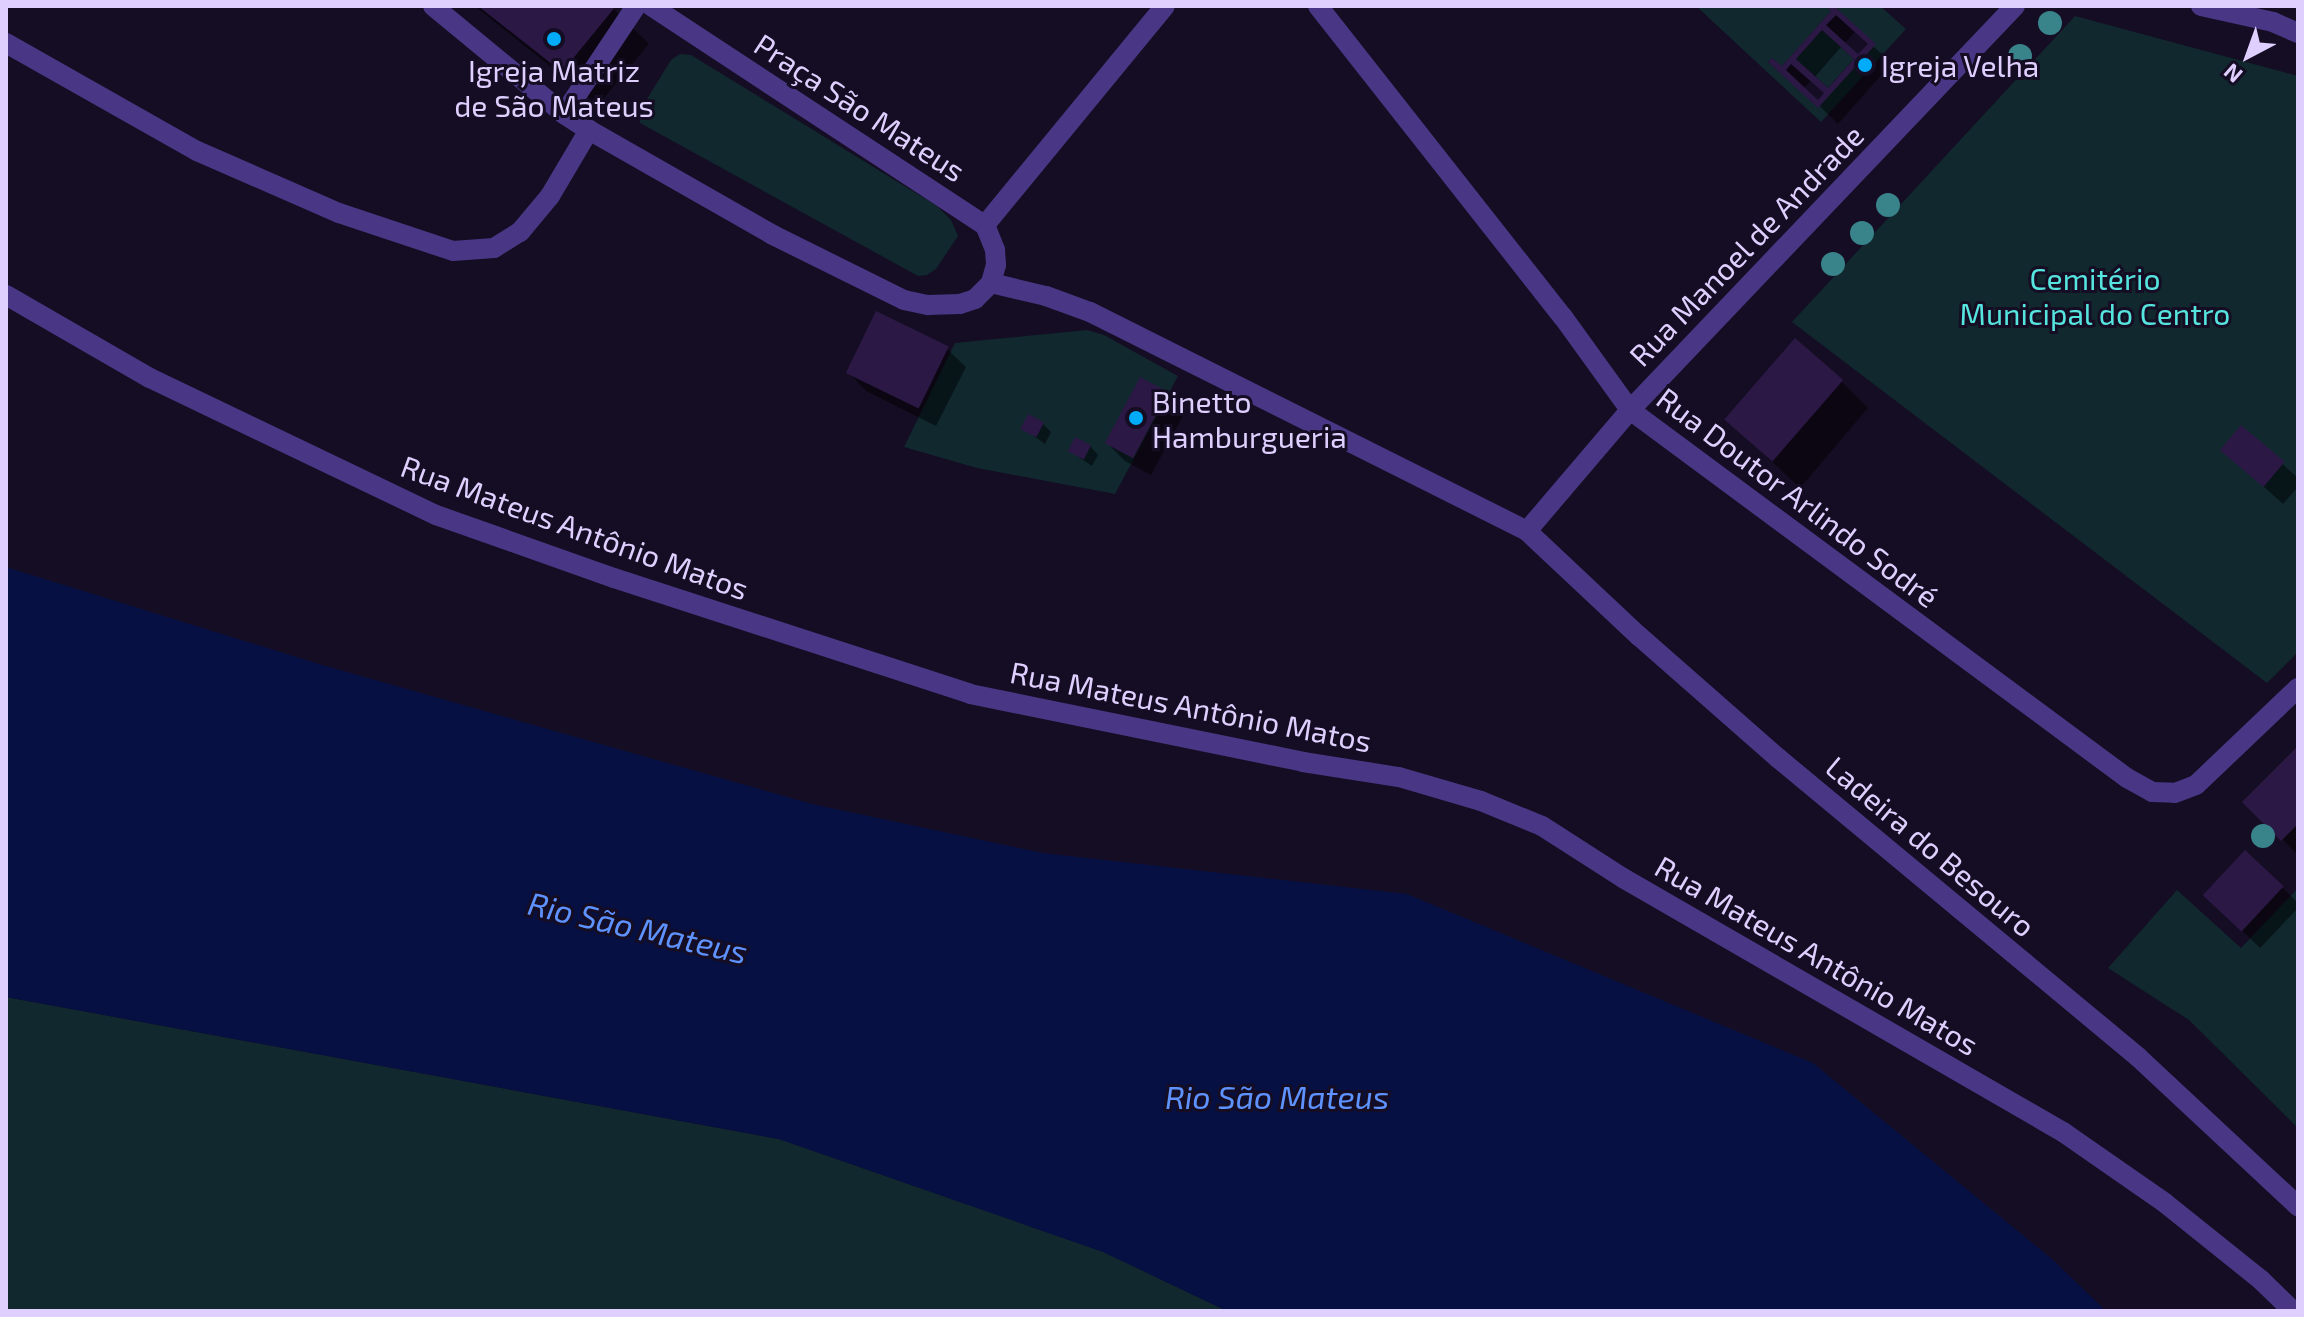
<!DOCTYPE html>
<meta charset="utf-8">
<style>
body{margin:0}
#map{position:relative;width:2304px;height:1317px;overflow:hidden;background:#150d23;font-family:"Exo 2",sans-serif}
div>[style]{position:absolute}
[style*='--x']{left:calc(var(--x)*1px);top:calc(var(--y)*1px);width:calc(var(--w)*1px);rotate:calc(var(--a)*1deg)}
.green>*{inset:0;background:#10282e;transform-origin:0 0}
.water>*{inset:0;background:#071042}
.shadow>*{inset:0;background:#0007}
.building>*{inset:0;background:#2b1845;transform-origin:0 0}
.minor>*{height:20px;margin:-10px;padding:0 10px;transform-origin:10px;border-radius:10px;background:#493685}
.tertiary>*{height:20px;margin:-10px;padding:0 10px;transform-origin:10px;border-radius:10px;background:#493685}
.trees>*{width:24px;height:24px;margin:-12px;border-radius:50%;background:#39838a}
.dots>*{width:22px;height:22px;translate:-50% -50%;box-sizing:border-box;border:4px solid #150d23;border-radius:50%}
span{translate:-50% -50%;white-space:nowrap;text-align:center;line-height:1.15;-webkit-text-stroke:6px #150d23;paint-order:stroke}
.poi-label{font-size:30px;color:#dfcfff}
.left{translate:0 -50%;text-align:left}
.street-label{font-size:30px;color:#dfcfff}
.park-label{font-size:30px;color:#56e4df}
.water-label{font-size:32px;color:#5d92ff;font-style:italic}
.frame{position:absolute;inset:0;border:8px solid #dfcfff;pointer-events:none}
.north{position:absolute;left:2208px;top:16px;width:80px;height:80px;-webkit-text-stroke:6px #150d23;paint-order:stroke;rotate:221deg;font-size:22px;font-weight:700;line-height:32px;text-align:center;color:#dfcfff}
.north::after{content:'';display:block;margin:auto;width:28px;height:36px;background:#dfcfff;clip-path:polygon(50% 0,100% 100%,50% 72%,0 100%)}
</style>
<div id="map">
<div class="green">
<i style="clip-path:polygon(1696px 6px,1826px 6px,1831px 11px,1782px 66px,1772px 58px,1768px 62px,1818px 107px,1875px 44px,1834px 6px,1880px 6px,1906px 29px,1821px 122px)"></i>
<i style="clip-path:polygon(2075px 16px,2298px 76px,2298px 652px,2267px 683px,1792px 322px)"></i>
<i style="left:1822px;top:30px;width:43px;height:39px;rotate:42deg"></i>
<i style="clip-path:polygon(680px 54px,691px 55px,937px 206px,951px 220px,958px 236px,936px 269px,927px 275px,918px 276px,640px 123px,639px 112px,671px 60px)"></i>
<i style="clip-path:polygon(1087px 330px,1104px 335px,1178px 376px,1115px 494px,977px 468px,904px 447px,955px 343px)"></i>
<i style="clip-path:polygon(2298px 888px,2298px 1128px,2189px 1020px,2108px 968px,2177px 890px,2241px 948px)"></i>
<i style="clip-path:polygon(6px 997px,779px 1139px,1104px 1252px,1227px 1311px,6px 1311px)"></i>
</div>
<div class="water">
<i style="clip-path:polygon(6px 567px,319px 664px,812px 804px,1043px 853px,1407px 894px,1813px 1063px,2052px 1259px,2106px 1311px,1227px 1311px,1103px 1252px,779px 1139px,6px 997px)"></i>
</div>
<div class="shadow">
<i style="clip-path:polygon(475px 6px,611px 6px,649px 44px,598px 105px)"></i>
<i style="clip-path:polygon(evenodd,1828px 6px,1892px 63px,1838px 124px,1782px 69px,1833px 12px,1828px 6px,1855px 32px,1870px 45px,1858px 57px,1844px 44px,1855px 32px,1828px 6px,1841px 47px,1856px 60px,1829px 91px,1814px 78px,1841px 47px,1828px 6px,1811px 81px,1826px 94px,1818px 103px,1803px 89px,1811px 81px)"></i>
<i style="clip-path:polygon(947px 349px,966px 367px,936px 426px,866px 391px,848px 372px)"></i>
<i style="clip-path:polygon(1841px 381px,1868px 408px,1800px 488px,1725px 417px)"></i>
<i style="clip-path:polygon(1166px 393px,1185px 412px,1151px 475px,1125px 461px,1107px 443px)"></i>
<i style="clip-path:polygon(1042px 423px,1051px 432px,1045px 444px,1023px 428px)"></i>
<i style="clip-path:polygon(2242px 428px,2298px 478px,2298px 487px,2283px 504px,2223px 450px)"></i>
<i style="clip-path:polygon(1090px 446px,1098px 455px,1092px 466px,1070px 451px)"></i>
<i style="clip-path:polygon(2298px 748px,2298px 855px,2245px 802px)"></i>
<i style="clip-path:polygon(2282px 887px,2298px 903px,2298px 908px,2260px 948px,2206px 895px)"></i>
</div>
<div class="building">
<i style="clip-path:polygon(478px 6px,616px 6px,562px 72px)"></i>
<i style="clip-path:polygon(evenodd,1826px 6px,1834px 6px,1876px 44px,1818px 108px,1768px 62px,1772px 58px,1782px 66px,1831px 11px,1826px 6px,1836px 15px,1868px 44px,1858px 54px,1826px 25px,1836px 15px,1826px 6px,1822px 30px,1854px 59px,1828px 88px,1796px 59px,1822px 30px,1826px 6px,1791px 64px,1824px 93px,1818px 100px,1786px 70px,1791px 64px)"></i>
<i style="left:876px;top:311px;width:81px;height:69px;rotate:26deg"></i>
<i style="left:1795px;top:338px;width:64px;height:108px;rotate:41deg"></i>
<i style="left:1140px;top:377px;width:32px;height:75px;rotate:28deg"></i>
<i style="left:1028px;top:414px;width:18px;height:17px;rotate:27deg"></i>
<i style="left:2241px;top:425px;width:57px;height:33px;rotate:40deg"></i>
<i style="left:1075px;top:437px;width:18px;height:16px;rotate:27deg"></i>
<i style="clip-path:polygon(2298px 746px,2298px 824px,2281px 841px,2242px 802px)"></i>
<i style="left:2245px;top:850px;width:53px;height:62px;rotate:43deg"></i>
</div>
<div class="minor">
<i style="--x:433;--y:6;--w:170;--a:39.5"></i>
<i style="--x:564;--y:114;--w:30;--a:33"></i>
<i style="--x:589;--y:130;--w:212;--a:29.7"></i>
<i style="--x:773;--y:235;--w:146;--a:26.4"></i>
<i style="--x:904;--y:300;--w:25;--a:12"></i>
<i style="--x:928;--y:305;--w:32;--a:-2"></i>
<i style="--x:960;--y:304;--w:16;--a:-18"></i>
<i style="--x:975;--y:299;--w:23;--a:-45"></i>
<i style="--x:651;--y:6;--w:399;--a:33.3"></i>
<i style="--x:985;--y:225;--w:27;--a:68"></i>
<i style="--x:995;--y:250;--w:15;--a:86"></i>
<i style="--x:996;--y:265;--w:19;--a:106"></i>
<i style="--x:1318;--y:6;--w:396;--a:51.8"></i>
<i style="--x:1563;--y:317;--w:115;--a:54.2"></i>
<i style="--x:1630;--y:410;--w:618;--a:36.52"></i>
<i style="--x:2127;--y:778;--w:29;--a:29"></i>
<i style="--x:2152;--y:792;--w:23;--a:2"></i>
<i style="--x:2175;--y:793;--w:22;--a:-21"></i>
<i style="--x:2196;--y:785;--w:141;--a:-43.6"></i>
<i style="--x:6;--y:43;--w:219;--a:29.5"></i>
<i style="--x:197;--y:151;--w:155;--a:23.6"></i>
<i style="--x:339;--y:213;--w:120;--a:18.4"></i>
<i style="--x:453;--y:251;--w:41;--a:-4.2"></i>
<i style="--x:494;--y:248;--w:31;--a:-32"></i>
<i style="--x:520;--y:232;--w:47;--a:-50.2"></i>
<i style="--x:550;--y:196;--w:77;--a:-59.4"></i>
<i style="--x:564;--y:114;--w:130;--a:-56.3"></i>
<i style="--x:985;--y:225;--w:283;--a:-50.6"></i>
<i style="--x:991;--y:283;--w:57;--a:13.3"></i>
<i style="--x:1046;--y:296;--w:47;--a:20"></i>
<i style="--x:1090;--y:312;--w:489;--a:26.6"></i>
<i style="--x:1527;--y:531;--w:154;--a:43.2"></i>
<i style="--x:1639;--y:636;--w:185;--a:41.3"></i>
<i style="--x:1778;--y:758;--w:468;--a:39.7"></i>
<i style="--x:2138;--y:1057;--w:219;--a:43"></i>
<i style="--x:6;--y:295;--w:166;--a:30"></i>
<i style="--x:150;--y:378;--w:317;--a:25.6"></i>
<i style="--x:436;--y:515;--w:189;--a:19.5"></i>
<i style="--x:614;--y:578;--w:374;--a:18"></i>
<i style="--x:970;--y:694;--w:340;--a:11.5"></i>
<i style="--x:1303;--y:762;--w:97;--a:8.9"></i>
<i style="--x:1399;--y:777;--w:85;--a:16.3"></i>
<i style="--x:1481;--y:801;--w:66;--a:22.3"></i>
<i style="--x:1542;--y:826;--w:96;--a:32.7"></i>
<i style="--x:1623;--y:878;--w:508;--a:30"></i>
<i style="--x:2063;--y:1132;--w:124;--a:34.8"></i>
<i style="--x:2165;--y:1203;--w:123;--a:38.7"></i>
<i style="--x:2261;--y:1280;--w:45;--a:44.1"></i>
<i style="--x:1527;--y:531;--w:159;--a:-49.6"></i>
<i style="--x:1630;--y:410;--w:558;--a:-46.38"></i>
</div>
<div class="tertiary">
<i style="--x:2201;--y:6;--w:74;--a:12.5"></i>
<i style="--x:2273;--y:22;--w:27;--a:24"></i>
</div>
<div class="trees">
<i style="left:2050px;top:23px"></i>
<i style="left:2020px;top:56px"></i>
<i style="left:1888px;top:205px"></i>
<i style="left:1862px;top:233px"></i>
<i style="left:1833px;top:264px"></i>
<i style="left:2263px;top:836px"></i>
</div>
<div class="dots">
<i style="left:554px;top:39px;background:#00acfa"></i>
<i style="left:1865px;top:65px;background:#00acfa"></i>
<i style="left:1136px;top:418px;background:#00acfa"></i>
</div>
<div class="poi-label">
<span class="left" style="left:1881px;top:65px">Igreja Velha</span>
<span style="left:554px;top:87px">Igreja Matriz<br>de São Mateus</span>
<span class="left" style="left:1152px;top:418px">Binetto<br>Hamburgueria</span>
</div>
<div class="street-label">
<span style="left:860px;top:107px;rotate:33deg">Praça São Mateus</span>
<span style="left:1746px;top:245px;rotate:-46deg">Rua Manoel de Andrade</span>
<span style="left:1798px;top:497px;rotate:37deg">Rua Doutor Arlindo Sodré</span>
<span style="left:575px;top:527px;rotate:20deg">Rua Mateus Antônio Matos</span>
<span style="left:1191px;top:706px;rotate:11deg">Rua Mateus Antônio Matos</span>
<span style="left:1931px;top:846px;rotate:40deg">Ladeira do Besouro</span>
<span style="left:1817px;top:955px;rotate:30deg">Rua Mateus Antônio Matos</span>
</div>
<div class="park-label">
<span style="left:2095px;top:295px">Cemitério<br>Municipal do Centro</span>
</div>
<div class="water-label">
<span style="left:638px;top:927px;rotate:13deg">Rio São Mateus</span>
<span style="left:1277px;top:1096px">Rio São Mateus</span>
</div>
<div class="frame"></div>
<div class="north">N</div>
</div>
